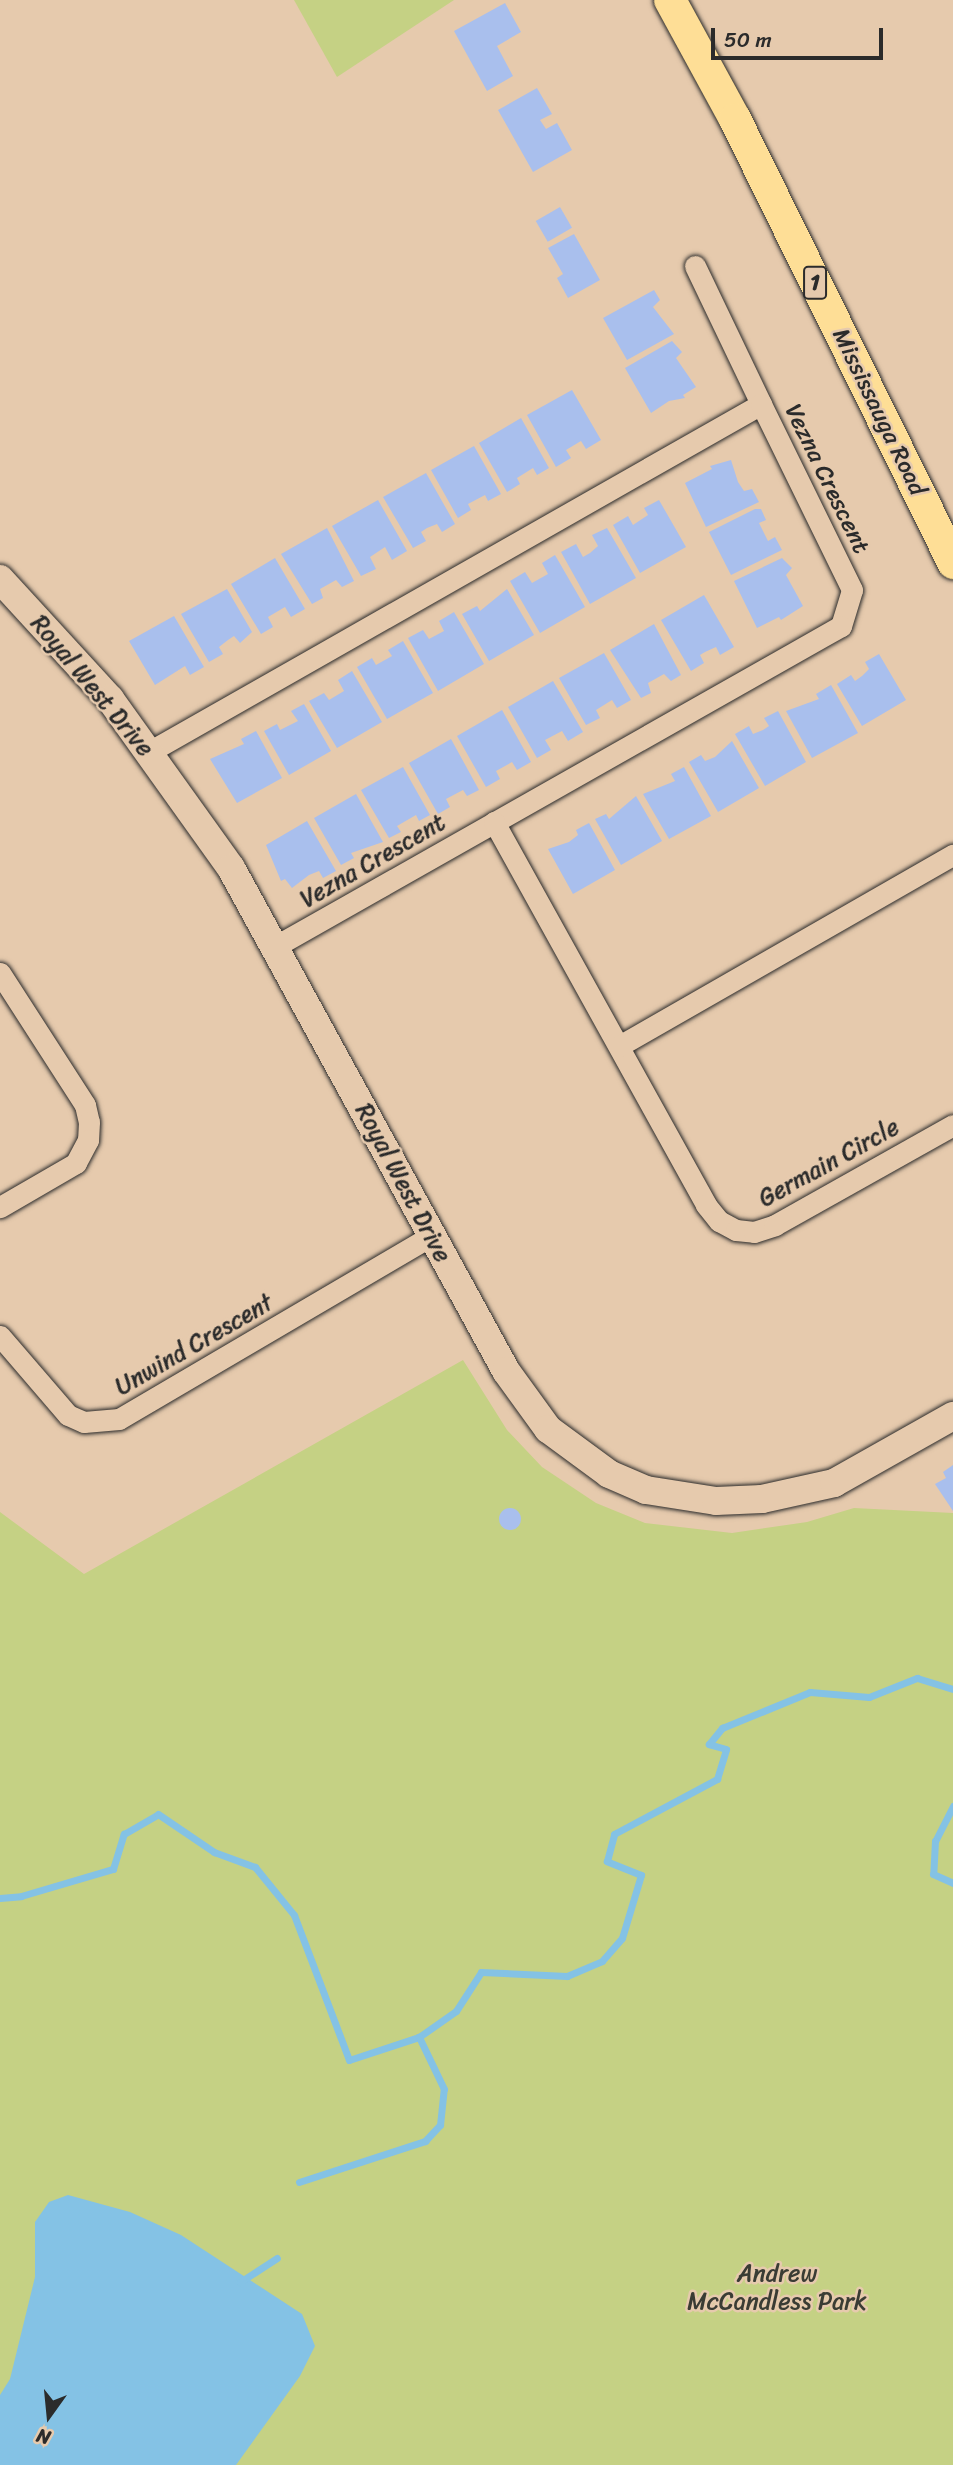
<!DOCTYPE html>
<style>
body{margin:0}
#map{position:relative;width:953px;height:2465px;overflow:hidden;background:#e6caad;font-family:Sriracha,sans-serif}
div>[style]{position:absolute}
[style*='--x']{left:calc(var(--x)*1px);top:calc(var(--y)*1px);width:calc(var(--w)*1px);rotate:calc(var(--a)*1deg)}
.green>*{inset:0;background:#c5d184}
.water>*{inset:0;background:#84c2e5}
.stream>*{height:7px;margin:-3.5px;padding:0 3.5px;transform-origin:3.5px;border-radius:3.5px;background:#84c2e5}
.building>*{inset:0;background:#a9bfed;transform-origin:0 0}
.round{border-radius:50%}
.roads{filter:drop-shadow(0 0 2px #2b2b2b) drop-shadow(0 0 2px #2b2b2b)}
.street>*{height:21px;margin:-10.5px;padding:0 10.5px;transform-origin:10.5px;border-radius:10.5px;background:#e6caad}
.secondary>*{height:28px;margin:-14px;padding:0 14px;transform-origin:14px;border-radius:14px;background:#e6caad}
.primary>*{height:32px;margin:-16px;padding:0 16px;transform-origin:16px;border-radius:16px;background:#fede96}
span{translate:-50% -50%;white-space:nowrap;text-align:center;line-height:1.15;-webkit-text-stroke:5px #e6caad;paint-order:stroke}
.shield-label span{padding:2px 5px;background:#e6caad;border:2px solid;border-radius:5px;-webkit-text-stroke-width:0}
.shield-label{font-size:23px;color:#2b2b2b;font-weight:700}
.street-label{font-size:24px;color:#2b2b2b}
.park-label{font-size:24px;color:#3a3c34}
.north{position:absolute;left:14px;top:2381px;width:70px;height:70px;-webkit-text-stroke:5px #e6caad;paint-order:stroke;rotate:195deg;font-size:19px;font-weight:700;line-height:28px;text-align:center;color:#2b2b2b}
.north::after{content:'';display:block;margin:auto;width:24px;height:32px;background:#2b2b2b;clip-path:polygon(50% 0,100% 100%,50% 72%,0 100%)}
.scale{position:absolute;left:711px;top:28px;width:172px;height:32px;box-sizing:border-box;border:4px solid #2b2b2b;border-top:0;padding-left:9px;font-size:21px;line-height:24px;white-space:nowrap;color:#2b2b2b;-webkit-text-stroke:5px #e6caad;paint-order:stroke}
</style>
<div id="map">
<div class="green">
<i style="clip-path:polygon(294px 0,454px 0,337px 77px)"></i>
<i style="clip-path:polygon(463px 1360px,507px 1430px,542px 1467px,596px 1503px,645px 1523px,732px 1533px,807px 1522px,854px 1508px,953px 1513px,953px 2465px,0 2465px,0 1512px,84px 1574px)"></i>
</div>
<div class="water">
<i style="clip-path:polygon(68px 2195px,130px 2212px,181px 2235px,302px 2314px,315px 2346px,300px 2376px,236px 2465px,0 2465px,0 2395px,10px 2379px,35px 2277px,35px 2222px,49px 2202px)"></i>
</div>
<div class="stream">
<i style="--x:953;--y:1806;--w:39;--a:117"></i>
<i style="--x:935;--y:1841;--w:33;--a:93"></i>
<i style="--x:933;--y:1874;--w:22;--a:24"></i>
<i style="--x:0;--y:1898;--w:21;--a:-5"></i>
<i style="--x:21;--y:1896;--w:96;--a:-16.4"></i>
<i style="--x:113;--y:1869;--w:37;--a:-73"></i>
<i style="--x:124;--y:1834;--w:39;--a:-30"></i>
<i style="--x:158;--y:1814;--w:68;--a:34.2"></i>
<i style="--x:214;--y:1852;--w:44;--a:20.1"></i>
<i style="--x:255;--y:1867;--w:62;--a:50.9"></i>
<i style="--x:294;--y:1915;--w:155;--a:69.2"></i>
<i style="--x:349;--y:2060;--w:74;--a:-18.2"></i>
<i style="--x:419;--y:2037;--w:45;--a:-35.1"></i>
<i style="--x:456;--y:2011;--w:46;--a:-57.3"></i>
<i style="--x:481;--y:1972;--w:86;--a:2.7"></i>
<i style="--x:567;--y:1976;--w:38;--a:-23"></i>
<i style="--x:602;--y:1961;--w:30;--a:-49"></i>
<i style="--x:622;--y:1938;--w:66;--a:-73.2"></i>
<i style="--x:641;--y:1875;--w:37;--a:-158"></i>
<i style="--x:607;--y:1861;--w:28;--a:-75"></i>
<i style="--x:614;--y:1834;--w:117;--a:-28.1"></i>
<i style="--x:717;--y:1779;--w:31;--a:-73"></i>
<i style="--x:726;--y:1749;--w:18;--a:-164"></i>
<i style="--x:709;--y:1744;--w:21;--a:-51"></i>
<i style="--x:722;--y:1728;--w:95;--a:-22.2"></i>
<i style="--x:810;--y:1692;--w:59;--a:4.8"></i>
<i style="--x:869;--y:1697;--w:52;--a:-21.6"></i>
<i style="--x:917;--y:1678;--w:38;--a:17"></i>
<i style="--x:299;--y:2182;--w:133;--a:-18"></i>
<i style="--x:425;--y:2141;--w:22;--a:-47"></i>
<i style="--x:440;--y:2125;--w:36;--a:-84"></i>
<i style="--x:444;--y:2089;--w:58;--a:-115.7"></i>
<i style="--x:240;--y:2282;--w:44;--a:-33"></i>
</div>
<div class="building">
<i style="clip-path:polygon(505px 3px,521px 32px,497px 46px,513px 76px,487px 91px,454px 31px)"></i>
<i style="clip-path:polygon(537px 88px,552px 114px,540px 120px,546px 129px,557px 123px,572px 150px,533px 172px,498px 110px)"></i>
<i style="left:560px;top:207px;width:24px;height:28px;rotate:60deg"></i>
<i style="clip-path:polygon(574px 234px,600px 280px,568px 298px,557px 278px,563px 274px,548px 248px)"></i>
<i style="clip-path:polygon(654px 290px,660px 300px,653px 307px,674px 334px,627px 360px,603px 318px)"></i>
<i style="clip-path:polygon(672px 341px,682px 352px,676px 358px,696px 387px,683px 395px,685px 398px,669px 401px,651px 413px,625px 368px)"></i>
<i style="clip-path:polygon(572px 390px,601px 440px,586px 449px,581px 441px,566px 450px,571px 458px,556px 467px,527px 415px)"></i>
<i style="clip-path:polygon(521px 418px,549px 468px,537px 475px,533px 468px,517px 478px,520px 484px,507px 492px,479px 443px)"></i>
<i style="clip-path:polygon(474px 446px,501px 494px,488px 501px,485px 495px,468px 504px,471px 510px,458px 518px,431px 470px)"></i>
<i style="clip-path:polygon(731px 460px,738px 482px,744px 491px,752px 489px,759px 502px,706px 527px,685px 483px,712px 469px,710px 466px)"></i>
<i style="clip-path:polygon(426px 473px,455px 524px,442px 532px,437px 524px,427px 528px,421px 532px,426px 541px,413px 548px,383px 497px)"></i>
<i style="clip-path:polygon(378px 500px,407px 551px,392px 560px,385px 547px,370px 557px,376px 569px,361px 576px,332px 526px)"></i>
<i style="clip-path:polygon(659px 500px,686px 547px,640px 573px,613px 525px,628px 516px,633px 525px,648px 515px,644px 508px)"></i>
<i style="clip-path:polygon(755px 509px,761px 509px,766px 520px,759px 523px,768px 541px,775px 537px,782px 550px,731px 575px,709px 532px)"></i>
<i style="clip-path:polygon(327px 528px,354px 581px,342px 587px,336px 580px,320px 589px,323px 598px,312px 604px,281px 554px)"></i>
<i style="clip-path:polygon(607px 528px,636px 578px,590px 604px,561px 552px,576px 544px,583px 557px,590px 553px,598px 546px,592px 535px)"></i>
<i style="clip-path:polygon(555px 555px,585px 607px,540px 633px,510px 581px,525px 572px,532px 583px,548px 574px,542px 563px)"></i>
<i style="clip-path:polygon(275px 558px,305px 609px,291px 617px,285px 607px,268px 617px,273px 627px,261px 634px,231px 584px)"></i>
<i style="clip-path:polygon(782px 558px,792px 568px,786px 575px,803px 606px,781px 620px,779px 617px,757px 628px,734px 581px)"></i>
<i style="clip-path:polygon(227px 589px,252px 632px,240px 643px,234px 636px,228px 640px,219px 647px,223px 654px,209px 662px,181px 614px)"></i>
<i style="clip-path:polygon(507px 589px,534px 635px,489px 661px,462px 614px,477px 606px,480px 611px)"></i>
<i style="clip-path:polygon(704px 595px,734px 647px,720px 655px,716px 647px,705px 652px,700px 655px,704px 663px,691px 671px,661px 620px)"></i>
<i style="clip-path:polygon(454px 612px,484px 664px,438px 691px,408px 638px,423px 630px,429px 639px,444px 631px,439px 621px)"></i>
<i style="clip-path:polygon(174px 616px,204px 667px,190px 675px,185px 666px,155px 685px,129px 641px)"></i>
<i style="clip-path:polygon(654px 624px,681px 675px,671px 681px,664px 674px,648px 683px,651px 693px,641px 698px,610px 650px)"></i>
<i style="clip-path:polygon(403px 641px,433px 693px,387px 719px,357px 667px,372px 658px,376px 665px,392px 656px,388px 650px)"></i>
<i style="clip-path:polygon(604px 653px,631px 700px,617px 708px,612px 700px,596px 710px,600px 718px,586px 725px,559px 678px)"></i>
<i style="clip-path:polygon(879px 654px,906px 700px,862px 726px,837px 684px,851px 675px,855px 681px,862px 676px,869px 669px,865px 662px)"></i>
<i style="clip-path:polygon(352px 671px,382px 722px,337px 748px,309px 701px,324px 693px,329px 700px,344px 691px,338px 680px)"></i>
<i style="clip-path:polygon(553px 681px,583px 732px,568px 741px,562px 731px,545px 740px,551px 750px,537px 758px,508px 707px)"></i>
<i style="clip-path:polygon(831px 685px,858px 733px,812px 758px,786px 711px,819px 699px,816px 694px)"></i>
<i style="clip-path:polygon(304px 704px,331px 751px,289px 775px,264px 731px,277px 724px,280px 730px,298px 721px,291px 711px)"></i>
<i style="clip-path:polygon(502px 710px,531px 762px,517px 770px,512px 762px,496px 771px,500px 779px,486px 787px,457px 736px)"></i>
<i style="clip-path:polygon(778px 711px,806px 762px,765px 786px,735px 734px,749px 726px,753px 734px,763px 730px,769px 726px,764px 718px)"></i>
<i style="clip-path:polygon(256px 731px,282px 778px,237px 803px,210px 759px,244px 744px,241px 739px)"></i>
<i style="clip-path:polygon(451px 739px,479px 790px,467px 796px,463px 790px,446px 799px,450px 807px,438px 814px,409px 763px)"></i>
<i style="clip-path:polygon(732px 741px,759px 788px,718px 812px,689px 762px,701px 755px,705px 761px,715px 757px)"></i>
<i style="clip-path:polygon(403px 767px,430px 815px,419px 821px,416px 815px,397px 826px,401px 832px,389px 838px,361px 790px)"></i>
<i style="clip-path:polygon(684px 767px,711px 816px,669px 839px,643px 794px,675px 781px,671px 774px)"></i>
<i style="clip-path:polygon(356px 794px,383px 842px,351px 853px,354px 858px,341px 865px,314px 818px)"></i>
<i style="clip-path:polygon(636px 796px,662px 841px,621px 865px,595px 819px,606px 814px,609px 819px)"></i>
<i style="clip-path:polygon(307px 821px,336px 871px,323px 878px,319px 871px,309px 875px,292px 888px,285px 879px,281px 881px,266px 845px)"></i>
<i style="clip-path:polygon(589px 823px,615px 870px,573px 894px,548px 849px,569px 842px,578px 835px,576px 830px)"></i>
<i style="clip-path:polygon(953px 1465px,953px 1511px,935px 1484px,946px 1478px,943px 1472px)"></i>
<i class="round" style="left:499px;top:1508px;width:22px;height:22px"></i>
</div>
<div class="roads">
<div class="street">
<i style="--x:695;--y:266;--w:153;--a:64.4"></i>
<i style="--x:149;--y:752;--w:704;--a:-29.62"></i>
<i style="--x:761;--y:404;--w:207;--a:63.9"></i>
<i style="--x:852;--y:590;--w:38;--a:107"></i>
<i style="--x:841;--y:626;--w:652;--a:150.48"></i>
<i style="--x:494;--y:822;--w:438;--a:61"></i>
<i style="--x:706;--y:1205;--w:21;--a:51"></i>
<i style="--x:719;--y:1221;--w:19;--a:28"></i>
<i style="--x:736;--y:1230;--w:18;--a:6"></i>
<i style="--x:754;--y:1232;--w:22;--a:-18"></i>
<i style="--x:775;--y:1225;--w:204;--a:-29.3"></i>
<i style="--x:0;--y:973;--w:157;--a:57.2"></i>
<i style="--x:85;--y:1105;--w:17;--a:77"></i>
<i style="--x:89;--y:1122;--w:18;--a:93"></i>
<i style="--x:88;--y:1140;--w:26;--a:118"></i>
<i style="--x:76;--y:1163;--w:88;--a:149.9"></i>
<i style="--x:619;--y:1046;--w:385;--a:-29.8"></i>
<i style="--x:0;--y:1336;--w:104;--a:49.3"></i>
<i style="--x:68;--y:1415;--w:17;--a:24"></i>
<i style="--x:84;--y:1422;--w:35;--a:-5"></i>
<i style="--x:119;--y:1419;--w:362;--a:-30.4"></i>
</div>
<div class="secondary">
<i style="--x:0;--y:579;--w:163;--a:47.5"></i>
<i style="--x:110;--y:699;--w:208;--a:54.4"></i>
<i style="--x:231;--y:868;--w:573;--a:61.33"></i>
<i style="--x:506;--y:1371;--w:72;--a:54.1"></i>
<i style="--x:548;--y:1429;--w:76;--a:36.4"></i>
<i style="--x:609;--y:1474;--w:40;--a:23.4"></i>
<i style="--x:646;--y:1490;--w:71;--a:8.9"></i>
<i style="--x:716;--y:1501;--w:46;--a:-2.5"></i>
<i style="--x:762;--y:1499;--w:74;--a:-12.5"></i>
<i style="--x:834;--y:1483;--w:137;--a:-29.4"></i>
</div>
<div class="primary">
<i style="--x:670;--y:0;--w:136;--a:61.4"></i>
<i style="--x:735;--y:119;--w:495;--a:63.8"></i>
</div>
</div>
<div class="shield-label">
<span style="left:815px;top:283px">1</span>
</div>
<div class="street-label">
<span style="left:879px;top:412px;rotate:64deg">Mississauga Road</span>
<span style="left:827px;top:479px;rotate:64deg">Vezna Crescent</span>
<span style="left:92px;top:686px;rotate:50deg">Royal West Drive</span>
<span style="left:373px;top:861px;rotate:-30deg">Vezna Crescent</span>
<span style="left:829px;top:1163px;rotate:-29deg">Germain Circle</span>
<span style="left:403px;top:1183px;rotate:62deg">Royal West Drive</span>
<span style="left:194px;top:1345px;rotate:-30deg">Unwind Crescent</span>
</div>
<div class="park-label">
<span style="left:777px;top:2288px">Andrew<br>McCandless Park</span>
</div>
<div class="north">N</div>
<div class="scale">50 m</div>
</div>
